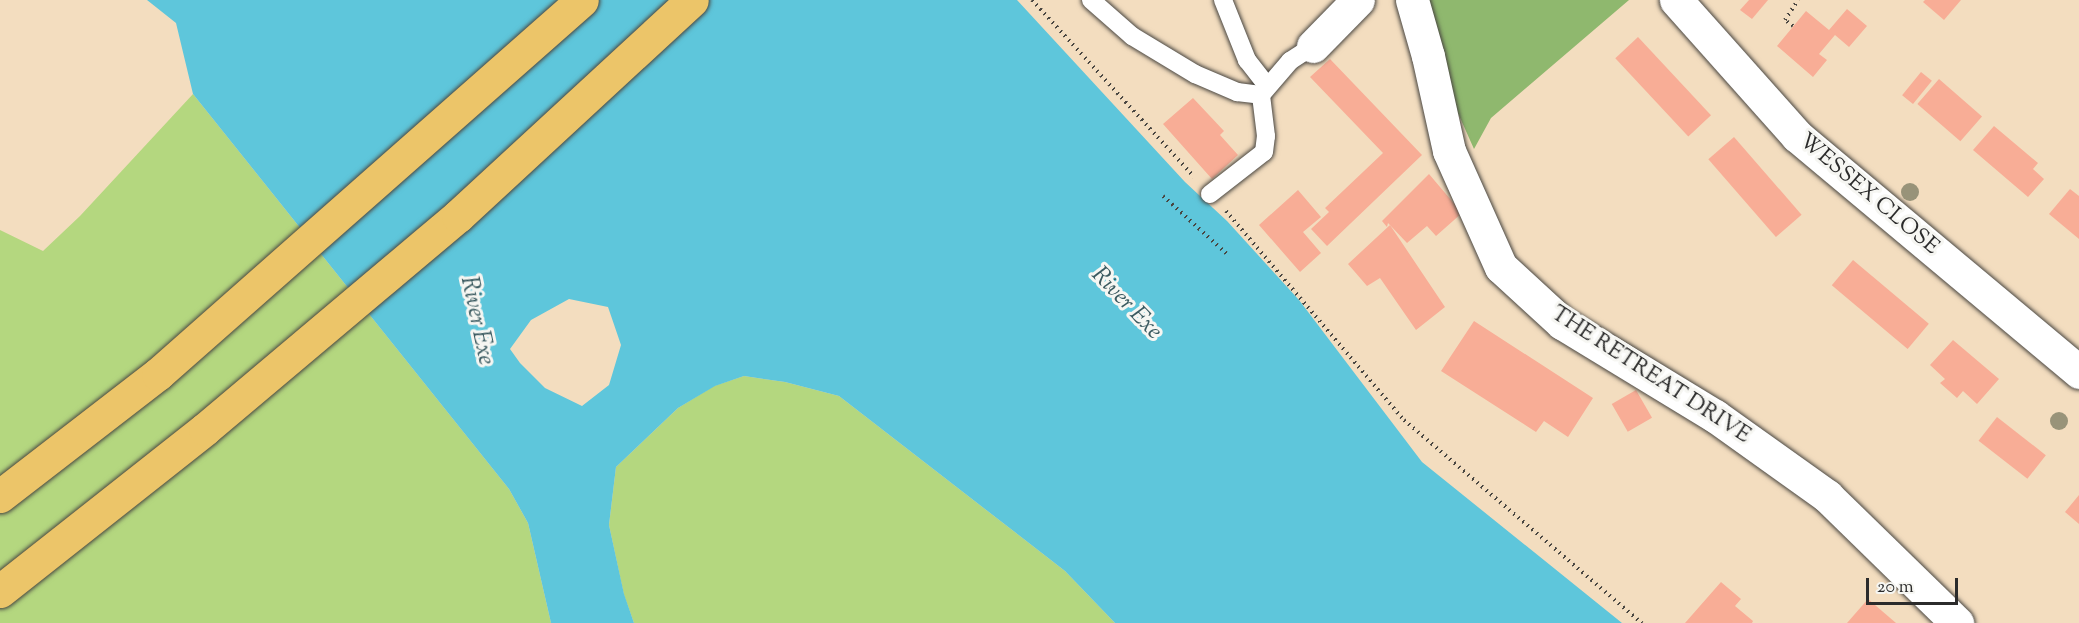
<!DOCTYPE html>
<style>
body{margin:0}
#map{position:relative;width:2079px;height:623px;overflow:hidden;background:#f3ddbf;font-family:"Sorts Mill Goudy",serif}
div>[style]{position:absolute}
[style*='--x']{left:calc(var(--x)*1px);top:calc(var(--y)*1px);width:calc(var(--w)*1px);rotate:calc(var(--a)*1deg)}
.green>*{inset:0;background:#b4d77f}
.forest>*{inset:0;background:#8fb86e}
.water>*{inset:0;background:#5ec6db}
.building>*{inset:0;background:#f8ad96;transform-origin:0 0}
.path>*{height:4px;margin-top:-2px;transform-origin:0;background:repeating-linear-gradient(90deg,#494641 0 1.5px,transparent 0 6px)}
.roads{filter:drop-shadow(0 0 2px #494641) drop-shadow(0 0 2px #494641)}
.service>*{height:18px;margin:-9px;padding:0 9px;transform-origin:9px;border-radius:9px;background:#fff}
.minor>*{height:33px;margin:-16.5px;padding:0 16.5px;transform-origin:16.5px;border-radius:16.5px;background:#fff}
.motorway>*{height:33px;margin:-16.5px;padding:0 16.5px;transform-origin:16.5px;border-radius:16.5px;background:#ecc569}
.trees>*{width:18px;height:18px;margin:-9px;border-radius:50%;background:#989379}
span{translate:-50% -50%;white-space:nowrap;text-align:center;line-height:1.15;-webkit-text-stroke:6px #f6f6f2;paint-order:stroke}
.street-label{font-size:22px;color:#2b2b2b}
.water-label{font-size:24px;color:#3a5a60;font-style:italic}
.scale{position:absolute;left:1866px;top:578px;width:92px;height:27px;box-sizing:border-box;border:3px solid #2b2b2b;border-top:0;padding-left:8px;font-size:18px;line-height:21px;white-space:nowrap;color:#2b2b2b;-webkit-text-stroke:4px #f6f6f2;paint-order:stroke}
</style>
<div id="map">
<div class="green">
<i style="clip-path:polygon(193px 94px,509px 489px,528px 523px,551px 623px,0 623px,0 230px,43px 251px,80px 216px)"></i>
<i style="clip-path:polygon(744px 376px,785px 382px,839px 396px,1065px 571px,1115px 623px,634px 623px,624px 595px,609px 525px,616px 467px,678px 408px,714px 386px)"></i>
</div>
<div class="forest">
<i style="clip-path:polygon(1427px 0,1629px 0,1491px 118px,1474px 149px,1441px 75px)"></i>
</div>
<div class="water">
<i style="clip-path:polygon(evenodd,147px 0,1017px 0,1185px 182px,1227px 221px,1299px 300px,1422px 462px,1622px 623px,1115px 623px,1065px 571px,839px 396px,785px 382px,744px 376px,715px 386px,678px 408px,616px 467px,609px 525px,624px 594px,634px 623px,551px 623px,528px 523px,509px 489px,193px 94px,176px 23px,147px 0,569px 299px,608px 307px,621px 345px,609px 385px,582px 406px,545px 388px,520px 363px,510px 349px,531px 320px,569px 299px)"></i>
</div>
<div class="building">
<i style="clip-path:polygon(1749px 0,1768px 0,1752px 19px,1740px 10px)"></i>
<i style="clip-path:polygon(1925px 0,1961px 0,1944px 20px,1923px 2px)"></i>
<i style="clip-path:polygon(1847px 9px,1867px 26px,1849px 47px,1835px 35px,1819px 54px,1827px 60px,1813px 77px,1777px 46px,1806px 11px,1829px 30px)"></i>
<i style="left:1638px;top:37px;width:107px;height:31px;rotate:47deg"></i>
<i style="clip-path:polygon(1330px 59px,1422px 155px,1327px 246px,1311px 229px,1329px 212px,1325px 208px,1383px 153px,1310px 77px)"></i>
<i style="left:1921px;top:72px;width:14px;height:30px;rotate:39deg"></i>
<i style="left:1939px;top:79px;width:57px;height:33px;rotate:41deg"></i>
<i style="clip-path:polygon(1193px 98px,1224px 131px,1220px 135px,1238px 155px,1212px 179px,1163px 124px)"></i>
<i style="clip-path:polygon(1994px 126px,2038px 163px,2033px 169px,2044px 179px,2028px 197px,1973px 150px)"></i>
<i style="left:1734px;top:137px;width:103px;height:34px;rotate:49deg"></i>
<i style="clip-path:polygon(1429px 174px,1462px 213px,1436px 236px,1427px 226px,1407px 243px,1388px 223px,1387px 227px,1382px 221px)"></i>
<i style="clip-path:polygon(2070px 189px,2079px 196px,2079px 239px,2049px 214px)"></i>
<i style="clip-path:polygon(1298px 190px,1321px 217px,1303px 232px,1321px 253px,1300px 272px,1259px 225px)"></i>
<i style="clip-path:polygon(1390px 225px,1445px 307px,1416px 330px,1380px 278px,1367px 286px,1348px 264px)"></i>
<i style="left:1853px;top:260px;width:99px;height:33px;rotate:40deg"></i>
<i style="clip-path:polygon(1474px 321px,1593px 398px,1568px 437px,1544px 421px,1536px 432px,1441px 371px)"></i>
<i style="clip-path:polygon(1953px 340px,1999px 379px,1977px 404px,1963px 391px,1957px 398px,1940px 383px,1945px 379px,1930px 365px)"></i>
<i style="left:1636px;top:390px;width:32px;height:28px;rotate:60deg"></i>
<i style="left:1997px;top:417px;width:62px;height:30px;rotate:38deg"></i>
<i style="clip-path:polygon(2079px 495px,2079px 524px,2065px 512px)"></i>
<i style="clip-path:polygon(1721px 582px,1741px 599px,1735px 606px,1753px 621px,1752px 623px,1685px 623px)"></i>
<i style="clip-path:polygon(1868px 599px,1896px 623px,1847px 623px)"></i>
</div>
<div class="path">
<i style="--x:1032;--y:0;--w:240;--a:47.5"></i>
<i style="--x:1793;--y:26;--w:10;--a:-143"></i>
<i style="--x:1785;--y:20;--w:24;--a:-57"></i>
<i style="--x:1163;--y:196;--w:86;--a:42.2"></i>
<i style="--x:1226;--y:211;--w:275;--a:49.6"></i>
<i style="--x:1404;--y:420;--w:313;--a:40.5"></i>
</div>
<div class="roads">
<div class="service">
<i style="--x:1091;--y:0;--w:55;--a:41.3"></i>
<i style="--x:1132;--y:36;--w:74;--a:31.1"></i>
<i style="--x:1195;--y:74;--w:46;--a:23.2"></i>
<i style="--x:1237;--y:92;--w:24;--a:7"></i>
<i style="--x:1223;--y:0;--w:65;--a:68.2"></i>
<i style="--x:1247;--y:60;--w:33;--a:52"></i>
<i style="--x:1210;--y:194;--w:68;--a:-37.9"></i>
<i style="--x:1264;--y:152;--w:16;--a:-83"></i>
<i style="--x:1266;--y:136;--w:41;--a:-97"></i>
<i style="--x:1261;--y:95;--w:45;--a:-49.5"></i>
<i style="--x:1290;--y:61;--w:27;--a:-33"></i>
</div>
<div class="minor">
<i style="--x:1412;--y:0;--w:58;--a:74.1"></i>
<i style="--x:1428;--y:56;--w:97;--a:77.5"></i>
<i style="--x:1449;--y:151;--w:127;--a:65.9"></i>
<i style="--x:1501;--y:267;--w:83;--a:42.6"></i>
<i style="--x:1562;--y:323;--w:179;--a:31.3"></i>
<i style="--x:1715;--y:416;--w:138;--a:35.5"></i>
<i style="--x:1827;--y:496;--w:182;--a:44.3"></i>
<i style="--x:1676;--y:0;--w:182;--a:48.3"></i>
<i style="--x:1797;--y:136;--w:368;--a:39.9"></i>
<i style="--x:1313;--y:46;--w:64;--a:-45.6"></i>
</div>
<div class="motorway">
<i style="--x:0;--y:496;--w:200;--a:-37.7"></i>
<i style="--x:158;--y:374;--w:565;--a:-41.41"></i>
<i style="--x:0;--y:591;--w:261;--a:-38.3"></i>
<i style="--x:205;--y:429;--w:331;--a:-40.1"></i>
<i style="--x:458;--y:216;--w:318;--a:-42.7"></i>
</div>
</div>
<div class="trees">
<i style="left:1910px;top:192px"></i>
<i style="left:2059px;top:421px"></i>
</div>
<div class="street-label">
<span style="left:1868px;top:195px;rotate:40deg">WESSEX CLOSE</span>
<span style="left:1650px;top:376px;rotate:33deg">THE RETREAT DRIVE</span>
</div>
<div class="water-label">
<span style="left:1126px;top:304px;rotate:46deg">River Exe</span>
<span style="left:476px;top:321px;rotate:78deg">River Exe</span>
</div>
<div class="scale">20 m</div>
</div>
